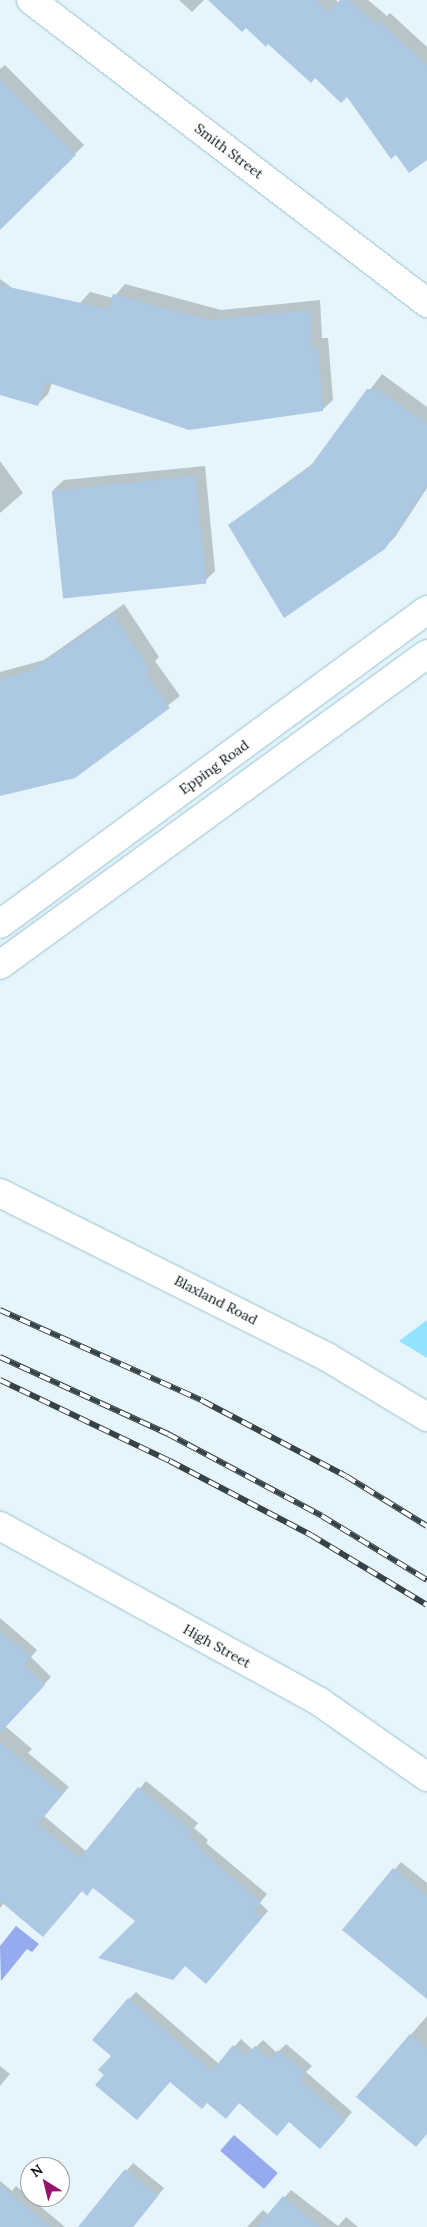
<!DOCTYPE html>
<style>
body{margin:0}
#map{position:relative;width:427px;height:2227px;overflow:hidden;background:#e5f5fb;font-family:Lora,serif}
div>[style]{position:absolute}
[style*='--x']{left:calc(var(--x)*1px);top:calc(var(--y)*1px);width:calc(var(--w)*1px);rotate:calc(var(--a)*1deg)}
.green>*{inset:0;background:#92e3fe}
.water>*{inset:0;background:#95aaef;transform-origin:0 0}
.shadow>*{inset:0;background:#0003}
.building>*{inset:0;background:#acc8e2;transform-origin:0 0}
.roads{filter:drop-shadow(0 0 1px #98c1cf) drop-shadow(0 0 1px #98c1cf)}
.minor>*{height:28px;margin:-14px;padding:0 14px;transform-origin:14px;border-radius:14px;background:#fff}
.major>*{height:28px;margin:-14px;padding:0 14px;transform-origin:14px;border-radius:14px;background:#fff}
.rail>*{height:5.5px;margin-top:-2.75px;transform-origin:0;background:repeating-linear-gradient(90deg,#fff 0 11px,#354348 0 22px);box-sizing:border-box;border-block:1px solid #354348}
span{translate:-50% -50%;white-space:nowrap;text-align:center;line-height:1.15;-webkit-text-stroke:5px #fff;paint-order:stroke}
.street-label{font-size:14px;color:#021015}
.north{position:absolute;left:20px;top:2157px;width:50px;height:50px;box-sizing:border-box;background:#fff;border:1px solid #9a9fa1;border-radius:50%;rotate:324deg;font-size:14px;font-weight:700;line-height:20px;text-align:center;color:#021015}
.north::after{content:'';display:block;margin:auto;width:18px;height:22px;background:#95136b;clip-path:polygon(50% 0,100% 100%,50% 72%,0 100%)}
</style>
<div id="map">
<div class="green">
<i style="clip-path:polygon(427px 1320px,427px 1358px,399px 1341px)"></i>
</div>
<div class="water">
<i style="clip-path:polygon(16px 1926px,39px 1944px,32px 1952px,27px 1949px,1px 1981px,0 1946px)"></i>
<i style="left:234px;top:2135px;width:58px;height:21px;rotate:41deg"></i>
</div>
<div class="shadow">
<i style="clip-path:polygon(179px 0,204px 0,192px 12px)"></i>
<i style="clip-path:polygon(210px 0,336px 0,339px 3px,342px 0,368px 0,387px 16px,390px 13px,427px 47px,427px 159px,397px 153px,347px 95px,316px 77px)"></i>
<i style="clip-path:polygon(5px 65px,84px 145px,0 228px,0 69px)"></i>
<i style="clip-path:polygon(0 279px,61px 324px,90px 292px,113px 298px,125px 284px,221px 310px,320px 300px,322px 338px,328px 338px,333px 400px,322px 410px,52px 383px,48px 394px,37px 405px,0 394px)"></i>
<i style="clip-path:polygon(382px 374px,427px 407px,427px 488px,395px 537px,384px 548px,229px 525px,315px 462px)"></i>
<i style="clip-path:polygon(0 461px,23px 493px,0 513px)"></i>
<i style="clip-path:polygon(205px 466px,215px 571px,205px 581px,53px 490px,64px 480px)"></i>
<i style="clip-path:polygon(124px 604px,159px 657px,155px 661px,180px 696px,74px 777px,0 795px,0 672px,44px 660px)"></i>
<i style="clip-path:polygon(0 1618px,37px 1650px,31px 1657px,51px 1677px,5px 1726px,32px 1749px,28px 1753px,69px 1787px,44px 1816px,87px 1852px,146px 1781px,198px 1823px,194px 1828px,208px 1840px,206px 1843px,267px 1894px,260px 1903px,268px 1911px,213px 1975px,94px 1887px,4px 1903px,0 1908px)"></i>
<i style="clip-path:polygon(401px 1862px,427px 1883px,427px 1998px,344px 1930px)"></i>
<i style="clip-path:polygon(136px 1992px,219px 2064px,241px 2039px,253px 2050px,263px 2040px,277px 2053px,286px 2044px,312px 2066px,306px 2072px,352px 2112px,327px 2141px,290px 2121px,240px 2102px,233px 2110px,208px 2102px,171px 2081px,106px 2075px,129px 1999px)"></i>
<i style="clip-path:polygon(427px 2016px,427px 2133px,358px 2097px)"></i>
<i style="clip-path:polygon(0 2066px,10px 2074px,0 2086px)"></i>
<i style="clip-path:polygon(133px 2163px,164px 2188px,133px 2227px,80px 2227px)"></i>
<i style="clip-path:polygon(0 2181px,12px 2191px,16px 2186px,65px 2227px,0 2227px)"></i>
<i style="clip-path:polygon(291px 2190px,338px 2226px,346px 2217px,358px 2227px,247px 2227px,263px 2210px,269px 2215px)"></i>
</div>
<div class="building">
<i style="clip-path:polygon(208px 0,316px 0,329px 12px,340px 0,349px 0,377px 25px,380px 22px,427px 65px,427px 160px,409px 173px,396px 155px,391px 159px,347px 97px,341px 103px,315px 78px,311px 83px,268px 44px,266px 47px,246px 28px,242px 32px)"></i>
<i style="clip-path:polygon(0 79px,76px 155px,0 230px)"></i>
<i style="clip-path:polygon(0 285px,108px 309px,113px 294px,210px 320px,310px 310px,312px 348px,318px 348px,323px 411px,189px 430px,46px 382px,38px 406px,0 395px)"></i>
<i style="clip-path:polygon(367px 389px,378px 389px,427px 424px,427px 485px,385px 549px,284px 618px,228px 525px,309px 468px)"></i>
<i style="left:195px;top:476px;width:108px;height:144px;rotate:84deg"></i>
<i style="clip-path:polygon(113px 614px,149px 668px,145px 672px,170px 708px,75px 778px,0 796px,0 679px,32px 670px)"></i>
<i style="clip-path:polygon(0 1631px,31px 1657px,24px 1665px,45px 1685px,0 1733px)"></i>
<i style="clip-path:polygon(0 1742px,63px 1794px,38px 1824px,80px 1858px,138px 1787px,192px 1831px,188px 1836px,202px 1847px,200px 1850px,261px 1902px,254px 1911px,262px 1918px,206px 1984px,185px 1966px,173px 1980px,98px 1958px,135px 1921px,93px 1888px,87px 1896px,82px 1891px,43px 1937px,0 1901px)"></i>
<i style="clip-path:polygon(393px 1868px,427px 1896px,427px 1999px,342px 1930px)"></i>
<i style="clip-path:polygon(128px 1998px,212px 2071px,233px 2045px,246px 2056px,255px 2046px,270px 2059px,278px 2050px,306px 2073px,300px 2080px,346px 2120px,320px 2149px,289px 2122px,277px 2136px,239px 2103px,226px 2119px,207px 2103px,202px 2109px,170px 2082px,137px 2120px,95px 2085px,104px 2075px,98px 2070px,111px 2056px,92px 2040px)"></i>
<i style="clip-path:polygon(410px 2034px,427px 2049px,427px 2134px,416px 2147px,356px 2097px)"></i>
<i style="clip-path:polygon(125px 2169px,158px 2196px,133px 2227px,78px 2227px)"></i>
<i style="clip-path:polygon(0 2185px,50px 2227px,0 2227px)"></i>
<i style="clip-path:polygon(283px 2196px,320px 2227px,257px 2227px)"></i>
</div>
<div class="roads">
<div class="minor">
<i style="--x:31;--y:0;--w:499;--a:37.4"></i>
<i style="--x:0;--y:1526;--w:365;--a:28.8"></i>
<i style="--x:320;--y:1702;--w:131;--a:35"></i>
</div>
<div class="major">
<i style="--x:0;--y:924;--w:530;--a:-36.33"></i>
<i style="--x:0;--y:965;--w:528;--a:-36.07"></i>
<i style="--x:0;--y:1193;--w:366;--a:26.6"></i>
<i style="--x:327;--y:1357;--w:117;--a:31"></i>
</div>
</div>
<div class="rail">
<i style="--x:0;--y:1310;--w:222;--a:24.1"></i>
<i style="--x:203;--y:1401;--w:161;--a:27.7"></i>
<i style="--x:346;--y:1476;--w:95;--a:31.7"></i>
<i style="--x:0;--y:1357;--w:185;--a:24.6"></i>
<i style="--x:168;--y:1434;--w:174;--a:28"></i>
<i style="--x:322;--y:1516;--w:123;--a:31.4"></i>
<i style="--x:0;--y:1380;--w:188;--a:25.5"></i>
<i style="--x:170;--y:1461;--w:159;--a:27.7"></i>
<i style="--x:311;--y:1535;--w:135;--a:31.1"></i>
</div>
<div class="street-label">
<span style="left:229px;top:151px;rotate:37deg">Smith Street</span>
<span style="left:214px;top:767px;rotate:-36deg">Epping Road</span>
<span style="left:216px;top:1300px;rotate:27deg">Blaxland Road</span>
<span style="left:217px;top:1646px;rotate:29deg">High Street</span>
</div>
<div class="north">N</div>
</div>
